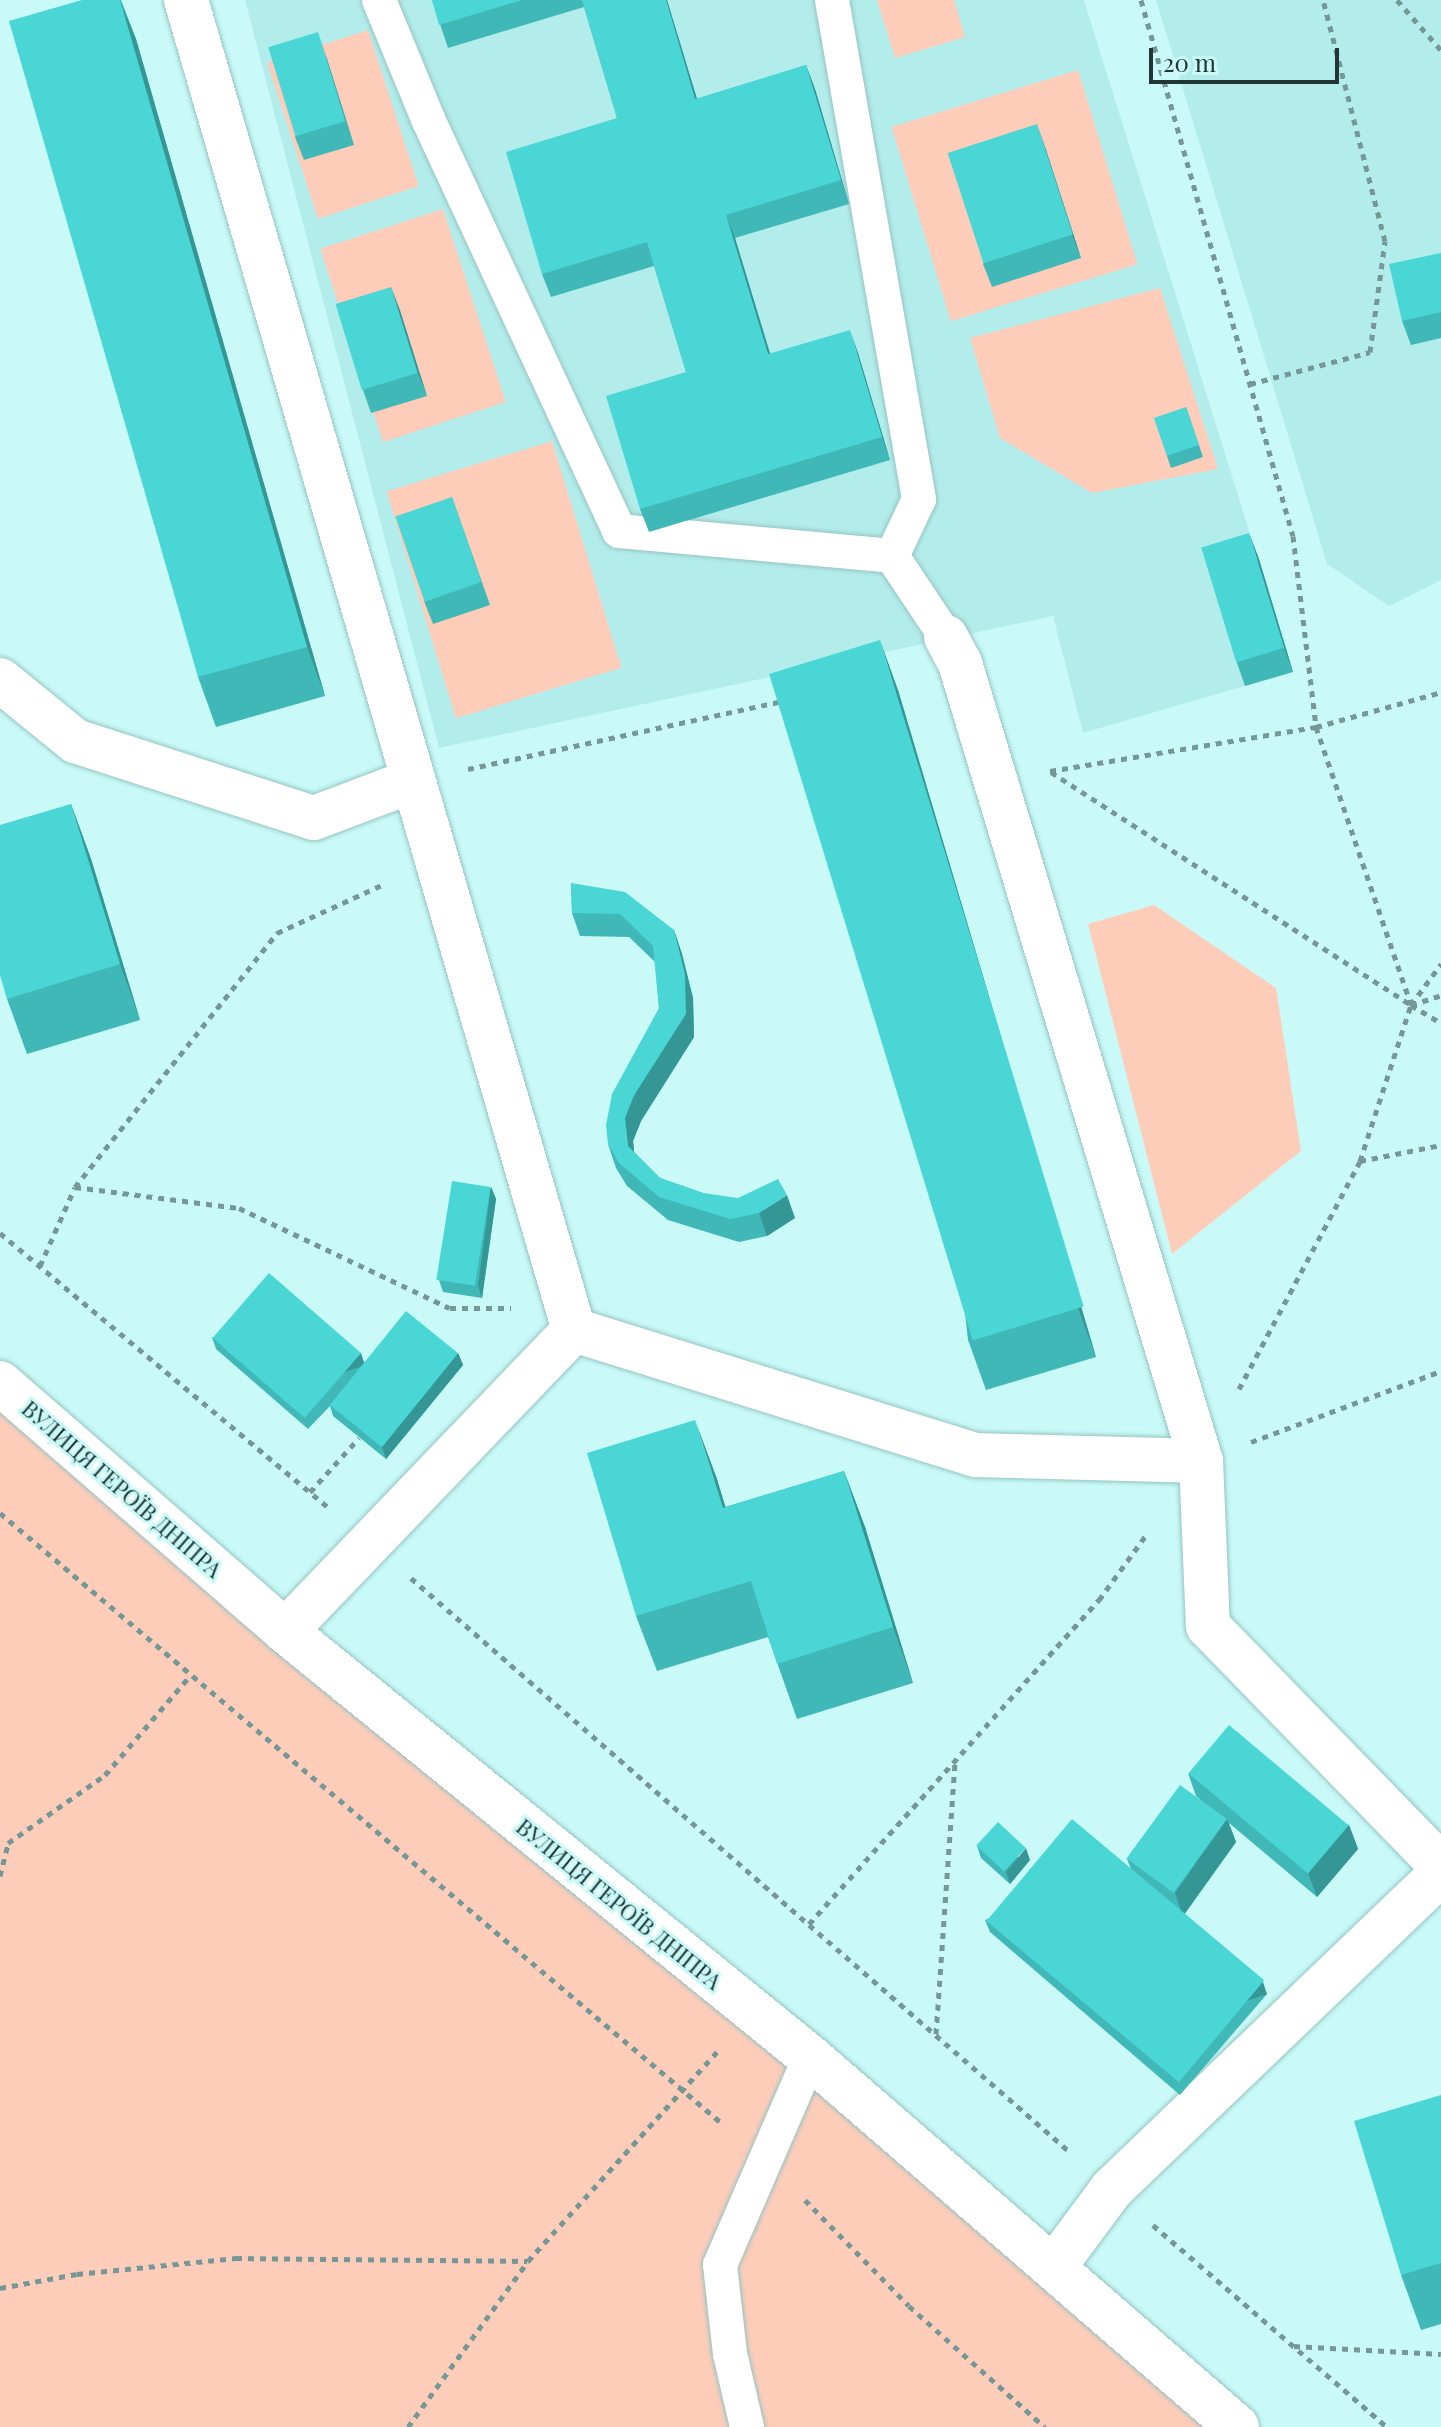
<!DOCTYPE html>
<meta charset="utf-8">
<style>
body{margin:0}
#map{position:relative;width:1441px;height:2427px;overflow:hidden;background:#c9faf8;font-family:"Playfair Display",serif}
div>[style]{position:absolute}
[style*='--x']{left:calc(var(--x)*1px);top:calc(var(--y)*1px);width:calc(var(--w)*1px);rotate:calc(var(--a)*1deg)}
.built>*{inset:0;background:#b3edeb}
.green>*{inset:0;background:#fecdba;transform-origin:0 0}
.path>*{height:5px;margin-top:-2.5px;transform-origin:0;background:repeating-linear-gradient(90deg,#759796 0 6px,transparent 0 12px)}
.roads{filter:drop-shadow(0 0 2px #95c4c2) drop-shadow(0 0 2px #95c4c2)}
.service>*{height:34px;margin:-17px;padding:0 17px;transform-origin:17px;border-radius:17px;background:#fff}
.minor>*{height:44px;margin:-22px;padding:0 22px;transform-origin:22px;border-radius:22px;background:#fff}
.tertiary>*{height:44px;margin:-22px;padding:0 22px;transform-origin:22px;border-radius:22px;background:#fff}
.wall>*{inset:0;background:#40b8b7}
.shaded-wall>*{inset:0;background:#349695;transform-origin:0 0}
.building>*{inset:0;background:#4ad6d5;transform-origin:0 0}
span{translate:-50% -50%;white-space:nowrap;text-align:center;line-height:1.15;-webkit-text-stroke:6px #c9faf8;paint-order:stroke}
.street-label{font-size:22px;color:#223535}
.scale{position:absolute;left:1149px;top:48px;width:190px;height:36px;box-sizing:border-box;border:4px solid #223535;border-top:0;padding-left:10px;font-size:24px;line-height:28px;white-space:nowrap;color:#223535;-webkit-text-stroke:6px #c9faf8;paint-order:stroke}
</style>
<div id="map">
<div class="built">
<i style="clip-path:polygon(245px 0,1084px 0,1293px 672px,1083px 733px,1053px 616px,439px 748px)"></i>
<i style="clip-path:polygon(1156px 0,1441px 0,1441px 580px,1389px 606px,1327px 564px)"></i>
</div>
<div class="green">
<i style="clip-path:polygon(877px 0,954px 0,965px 37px,895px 58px)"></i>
<i style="left:368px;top:30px;width:164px;height:106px;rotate:72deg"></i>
<i style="left:1078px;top:70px;width:203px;height:195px;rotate:73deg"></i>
<i style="left:443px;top:209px;width:203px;height:129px;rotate:72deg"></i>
<i style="clip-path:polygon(1160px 288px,1218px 469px,1092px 493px,1000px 438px,970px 338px)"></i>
<i style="left:552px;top:441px;width:237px;height:173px;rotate:73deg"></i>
<i style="clip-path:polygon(1154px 905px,1276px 988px,1301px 1151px,1172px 1254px,1088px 924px)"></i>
<i style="clip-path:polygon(0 1383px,1237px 2427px,0 2427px)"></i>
</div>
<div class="path">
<i style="--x:1141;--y:0;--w:557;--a:74.17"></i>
<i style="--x:1293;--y:536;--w:192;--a:83.1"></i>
<i style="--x:1316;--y:727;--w:130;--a:-15.6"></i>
<i style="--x:1397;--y:0;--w:67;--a:48.7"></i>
<i style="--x:1250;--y:384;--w:124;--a:-14.9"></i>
<i style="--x:1370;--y:352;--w:112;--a:-82.3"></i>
<i style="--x:1385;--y:241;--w:249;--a:-104.4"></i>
<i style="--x:468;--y:769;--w:322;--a:-12.2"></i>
<i style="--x:1050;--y:771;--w:270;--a:-9.4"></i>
<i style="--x:1316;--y:727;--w:294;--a:71.1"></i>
<i style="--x:1411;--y:1005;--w:35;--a:31"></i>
<i style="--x:1051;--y:772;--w:429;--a:32.9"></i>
<i style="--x:1411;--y:1005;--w:51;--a:-53.8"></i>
<i style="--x:1360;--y:1161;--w:83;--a:-11.2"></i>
<i style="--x:75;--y:1187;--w:165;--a:7.3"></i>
<i style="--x:239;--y:1208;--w:233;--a:25.4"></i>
<i style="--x:450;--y:1308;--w:61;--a:0"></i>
<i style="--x:0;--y:1233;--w:427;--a:39.9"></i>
<i style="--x:40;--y:1266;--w:86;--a:-66.1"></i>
<i style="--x:75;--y:1187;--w:325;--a:-51.5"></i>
<i style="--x:277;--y:933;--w:120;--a:-24.6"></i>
<i style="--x:1239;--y:1389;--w:258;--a:-62"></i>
<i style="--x:1360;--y:1161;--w:164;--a:-71.9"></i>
<i style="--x:1411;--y:1005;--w:32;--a:-18"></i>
<i style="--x:1251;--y:1442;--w:203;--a:-20.5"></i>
<i style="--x:310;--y:1492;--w:73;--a:-47.8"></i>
<i style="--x:0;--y:1513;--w:948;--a:40.21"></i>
<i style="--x:411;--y:1578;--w:874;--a:41.06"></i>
<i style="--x:0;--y:1876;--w:34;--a:-76"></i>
<i style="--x:8;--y:1843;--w:118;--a:-35"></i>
<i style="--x:105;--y:1775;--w:130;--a:-49.4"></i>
<i style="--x:809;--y:1924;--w:435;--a:-48.2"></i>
<i style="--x:1099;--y:1600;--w:80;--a:-54.1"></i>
<i style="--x:936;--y:2034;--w:274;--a:-86"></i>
<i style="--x:805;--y:2200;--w:148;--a:45.5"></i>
<i style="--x:909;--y:2306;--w:182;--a:41.7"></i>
<i style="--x:1153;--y:2225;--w:309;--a:40.8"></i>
<i style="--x:0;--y:2288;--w:78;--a:-10.3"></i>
<i style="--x:77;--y:2274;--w:160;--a:-5.7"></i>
<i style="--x:236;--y:2258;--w:291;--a:0.6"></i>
<i style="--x:1294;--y:2346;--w:147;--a:3.1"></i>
<i style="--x:408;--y:2427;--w:205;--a:-54.1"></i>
<i style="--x:528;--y:2261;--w:282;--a:-47.9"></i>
</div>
<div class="roads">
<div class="service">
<i style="--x:379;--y:0;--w:129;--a:67.6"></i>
<i style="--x:428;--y:119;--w:454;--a:65.1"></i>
<i style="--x:619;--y:531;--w:274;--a:5.2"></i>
<i style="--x:832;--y:0;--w:507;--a:80.11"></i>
<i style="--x:919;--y:499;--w:63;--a:115.3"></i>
<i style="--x:892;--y:556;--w:97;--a:56.3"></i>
<i style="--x:747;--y:2427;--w:75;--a:-103.1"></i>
<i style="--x:730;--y:2354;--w:90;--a:-96.4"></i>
<i style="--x:720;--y:2265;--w:227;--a:-66.6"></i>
</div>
<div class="minor">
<i style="--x:186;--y:0;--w:1385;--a:73.74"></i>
<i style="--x:574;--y:1330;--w:417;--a:133.8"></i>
<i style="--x:946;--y:637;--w:30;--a:62"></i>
<i style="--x:960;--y:663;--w:834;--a:73.2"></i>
<i style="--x:1201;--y:1461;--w:165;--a:87.6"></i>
<i style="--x:1208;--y:1626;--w:334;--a:45.8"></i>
<i style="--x:0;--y:680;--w:97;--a:39.1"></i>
<i style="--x:75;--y:741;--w:251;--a:17.9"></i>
<i style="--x:314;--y:818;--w:105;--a:-20.7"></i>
<i style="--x:574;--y:1330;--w:421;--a:17.3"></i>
<i style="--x:976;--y:1455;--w:225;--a:1.5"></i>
<i style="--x:1054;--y:2267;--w:97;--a:-53.4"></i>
<i style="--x:1112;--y:2189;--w:456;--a:-43.8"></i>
</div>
<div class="tertiary">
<i style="--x:0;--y:1383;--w:378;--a:41"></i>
<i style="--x:285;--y:1631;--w:676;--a:39.06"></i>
<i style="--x:810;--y:2057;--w:565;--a:40.91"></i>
</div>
</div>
<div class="wall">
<i style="clip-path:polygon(82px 0,121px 0,136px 39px,325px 696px,216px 727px,198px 677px)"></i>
<i style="clip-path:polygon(432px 0,667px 0,697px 99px,806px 65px,815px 89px,849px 204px,735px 238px,770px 353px,858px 353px,890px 460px,649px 532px,640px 509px,686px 372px,654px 266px,551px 297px,542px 274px,617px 118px,584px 7px,448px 48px)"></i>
<i style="clip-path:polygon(326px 56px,354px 145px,304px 160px,295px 137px)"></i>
<i style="clip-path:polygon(1045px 147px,1081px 258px,992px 287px,983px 264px)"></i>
<i style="clip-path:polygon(1441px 253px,1441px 338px,1411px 345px,1402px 321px)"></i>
<i style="clip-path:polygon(391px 287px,427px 396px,371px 413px,363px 390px)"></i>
<i style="clip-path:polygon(1186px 407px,1203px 457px,1171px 468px,1167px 456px)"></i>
<i style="clip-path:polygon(452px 497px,490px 605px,433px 624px,424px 601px)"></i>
<i style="clip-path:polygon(1258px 556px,1293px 672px,1245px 686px,1237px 663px)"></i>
<i style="clip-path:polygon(898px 690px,1096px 1357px,986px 1390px,968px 1340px)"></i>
<i style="clip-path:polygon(71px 804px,91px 859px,140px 1020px,27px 1054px,7px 999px)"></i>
<i style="clip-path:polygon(571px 883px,674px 930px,682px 954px,693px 998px,694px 1037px,641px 1121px,633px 1141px,634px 1152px,660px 1178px,703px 1193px,795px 1218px,767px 1236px,739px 1242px,668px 1220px,627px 1186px,616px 1168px,608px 1144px,659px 1008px,655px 962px,629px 937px,580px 936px,572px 913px)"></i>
<i style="clip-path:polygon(491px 1187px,496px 1199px,482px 1298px,443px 1292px,439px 1280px)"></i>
<i style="clip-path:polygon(212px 1337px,364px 1362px,458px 1353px,463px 1365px,386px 1459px,333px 1416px,330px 1406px,308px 1429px,216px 1349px)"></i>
<i style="clip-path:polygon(844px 1471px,865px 1527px,913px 1683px,797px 1719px,768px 1637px,657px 1671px,636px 1616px,716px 1476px,725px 1507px)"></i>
<i style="clip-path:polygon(1188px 1773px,1349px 1825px,1358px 1849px,1317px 1897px,1229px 1823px,1236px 1842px,1184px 1915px,1267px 1994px,1180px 2095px,990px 1932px,985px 1920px,1131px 1869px,1127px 1859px,1204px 1803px,1196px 1796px)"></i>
<i style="clip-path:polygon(977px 1846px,1030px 1860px,1010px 1884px,981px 1858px)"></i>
<i style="clip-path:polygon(1441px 2095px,1441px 2324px,1421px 2330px,1401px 2275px)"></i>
</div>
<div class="shaded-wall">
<i style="clip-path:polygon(120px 0,136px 39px,325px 696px,307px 647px)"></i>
<i style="clip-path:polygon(666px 0,667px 0,704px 122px,695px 99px)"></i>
<i style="clip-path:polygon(318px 32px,326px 56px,354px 145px,346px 121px)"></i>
<i style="clip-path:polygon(806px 65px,815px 89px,849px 204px,841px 180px)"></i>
<i style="clip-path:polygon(1037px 124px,1045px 147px,1081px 258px,1072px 235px)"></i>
<i style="clip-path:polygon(726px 215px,735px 238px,777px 377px,768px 354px)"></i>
<i style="clip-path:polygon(391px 287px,400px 310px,427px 396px,418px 373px)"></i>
<i style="clip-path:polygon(850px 330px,858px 353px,890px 460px,882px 437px)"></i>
<i style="clip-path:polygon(1249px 533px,1258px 556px,1293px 672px,1284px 648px)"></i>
<i style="clip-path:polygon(880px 640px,898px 690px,1096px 1357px,1078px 1308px)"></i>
<i style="clip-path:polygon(71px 804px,91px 859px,140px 1020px,120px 964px)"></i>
<i style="clip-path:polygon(674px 930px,682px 954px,693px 998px,694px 1037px,641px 1121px,633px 1141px,636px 1169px,628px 1146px,625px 1118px,685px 975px)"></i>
<i style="clip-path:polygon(491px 1187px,496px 1199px,482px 1298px,478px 1286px)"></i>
<i style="clip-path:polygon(787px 1195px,795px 1218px,767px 1236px,759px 1213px)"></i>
<i style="left:361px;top:1353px;width:13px;height:86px;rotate:72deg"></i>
<i style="clip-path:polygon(458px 1353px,463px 1365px,386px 1459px,382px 1447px)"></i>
<i style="clip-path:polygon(695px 1420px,716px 1476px,743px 1564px,723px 1508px)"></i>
<i style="clip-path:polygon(844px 1471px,865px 1527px,913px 1683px,893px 1627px)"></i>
<i style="clip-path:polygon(1227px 1819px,1236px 1842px,1183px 1916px,1175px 1893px)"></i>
<i style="clip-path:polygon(1349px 1825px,1358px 1849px,1317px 1897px,1308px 1873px)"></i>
<i style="clip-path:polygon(1026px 1848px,1030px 1860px,1010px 1884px,1006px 1872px)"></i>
<i style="left:1263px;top:1982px;width:13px;height:133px;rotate:72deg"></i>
</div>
<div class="building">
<i style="clip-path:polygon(82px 0,120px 0,307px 647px,198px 677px,9px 21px)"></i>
<i style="clip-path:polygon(432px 0,522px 0,439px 25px)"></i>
<i style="clip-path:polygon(582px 0,666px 0,695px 99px,806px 65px,841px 180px,726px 215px,768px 354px,850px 330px,882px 437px,640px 509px,606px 396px,686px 372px,647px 242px,542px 274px,506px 152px,617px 118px)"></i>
<i style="left:318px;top:32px;width:93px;height:52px;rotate:73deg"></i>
<i style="left:1037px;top:124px;width:116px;height:94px;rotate:72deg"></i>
<i style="clip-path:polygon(1441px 253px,1441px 312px,1402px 321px,1389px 264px)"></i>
<i style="left:391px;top:287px;width:90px;height:58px;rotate:73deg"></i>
<i style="left:1186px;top:407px;width:40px;height:34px;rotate:71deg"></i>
<i style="left:452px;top:497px;width:90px;height:60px;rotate:71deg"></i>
<i style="left:1249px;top:533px;width:120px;height:50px;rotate:73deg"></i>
<i style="left:880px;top:640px;width:697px;height:116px;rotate:73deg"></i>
<i style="clip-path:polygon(71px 804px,120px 964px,7px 999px,0 975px,0 825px)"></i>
<i style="clip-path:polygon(571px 883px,625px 892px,674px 930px,685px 975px,686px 1014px,633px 1097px,625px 1118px,628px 1146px,660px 1178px,703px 1193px,738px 1198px,778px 1179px,787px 1195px,759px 1213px,730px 1219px,659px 1197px,619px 1163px,608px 1144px,606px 1125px,612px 1094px,659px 1008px,653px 946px,620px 914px,572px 913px)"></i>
<i style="left:452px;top:1181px;width:39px;height:100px;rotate:9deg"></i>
<i style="left:269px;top:1273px;width:122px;height:86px;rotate:41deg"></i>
<i style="left:406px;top:1311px;width:67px;height:121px;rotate:39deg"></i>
<i style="clip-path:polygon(695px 1420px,723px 1508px,844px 1471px,893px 1627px,777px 1664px,751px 1581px,636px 1616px,587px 1453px)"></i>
<i style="left:1229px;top:1725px;width:156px;height:63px;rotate:40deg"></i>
<i style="left:1180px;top:1785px;width:58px;height:91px;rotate:36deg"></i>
<i style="left:1072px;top:1819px;width:251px;height:133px;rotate:40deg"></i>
<i style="left:998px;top:1822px;width:38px;height:32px;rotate:43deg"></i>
<i style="clip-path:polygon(1441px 2095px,1441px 2263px,1401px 2275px,1354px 2121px)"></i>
</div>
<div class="street-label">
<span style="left:122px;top:1489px;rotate:41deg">ВУЛИЦЯ ГЕРОЇВ ДНІПРА</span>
<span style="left:619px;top:1904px;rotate:39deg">ВУЛИЦЯ ГЕРОЇВ ДНІПРА</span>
</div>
<div class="scale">20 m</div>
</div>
